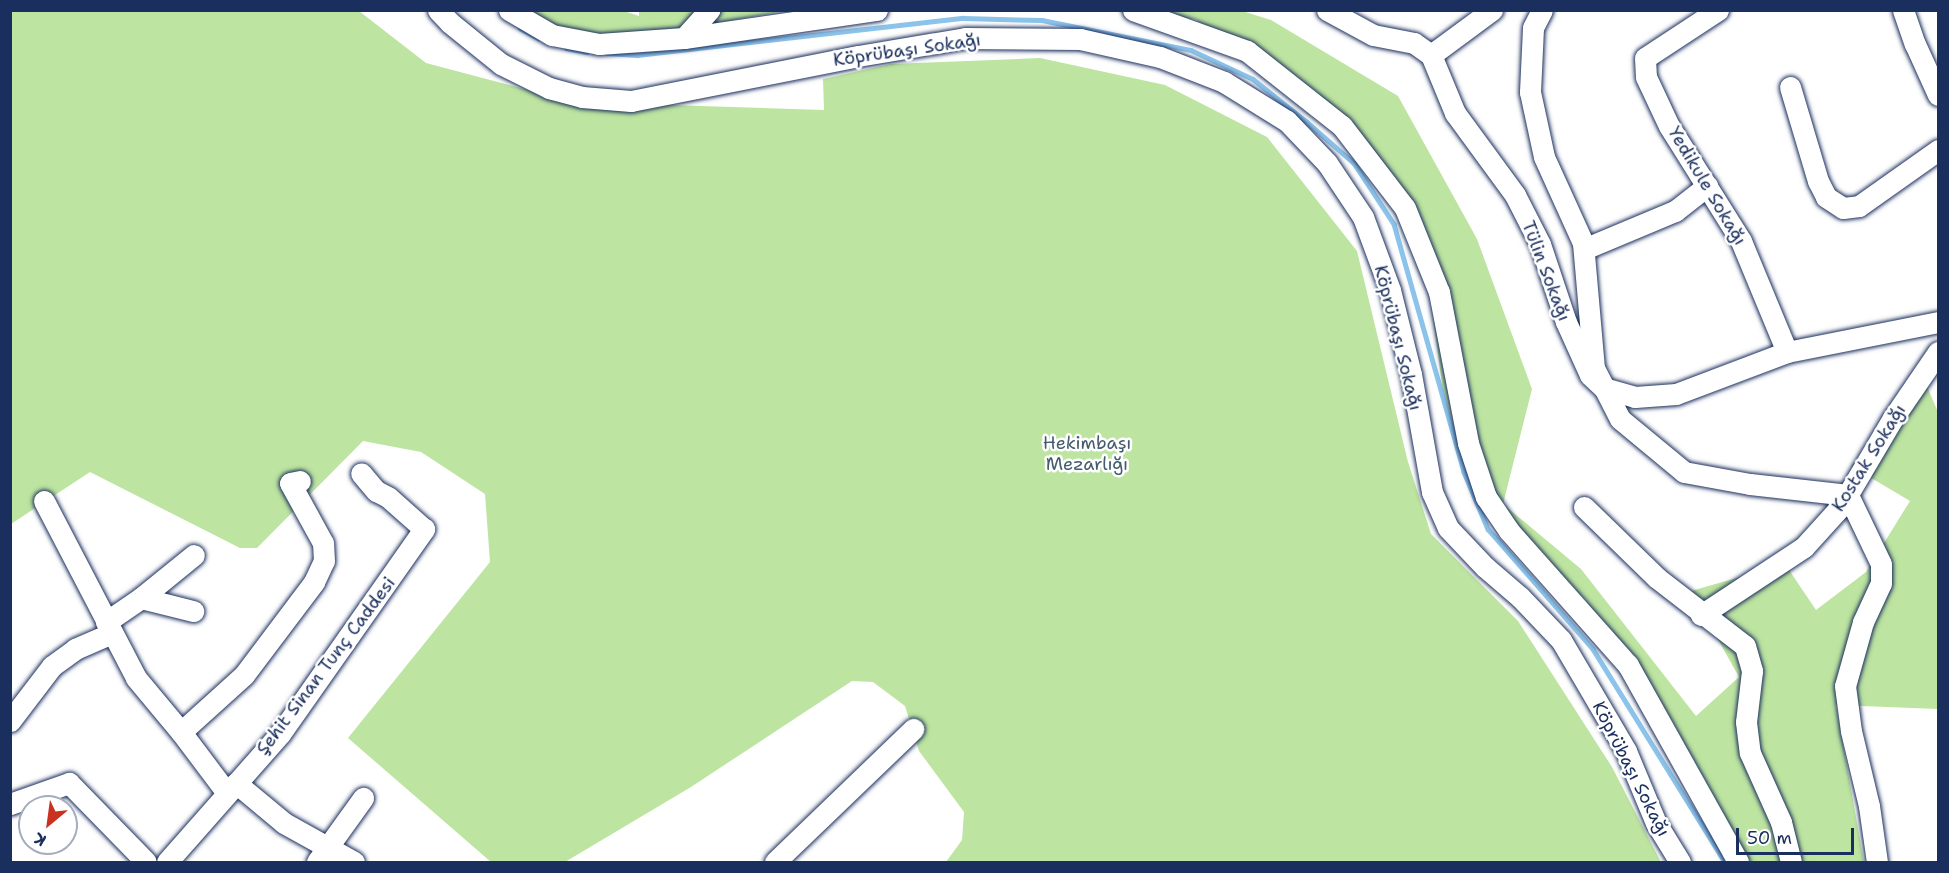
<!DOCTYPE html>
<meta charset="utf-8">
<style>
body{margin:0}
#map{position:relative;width:1949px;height:873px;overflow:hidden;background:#fff;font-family:"Shantell Sans",sans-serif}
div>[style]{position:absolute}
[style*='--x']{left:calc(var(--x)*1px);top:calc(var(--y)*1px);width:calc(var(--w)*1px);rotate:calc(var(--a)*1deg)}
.green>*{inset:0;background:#bde4a0}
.stream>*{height:4.5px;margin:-2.25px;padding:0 2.25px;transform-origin:2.25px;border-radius:2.25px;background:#8cc3ea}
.roads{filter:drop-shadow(0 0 2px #1b2f5e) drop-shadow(0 0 2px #1b2f5e)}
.minor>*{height:21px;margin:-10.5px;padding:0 10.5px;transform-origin:10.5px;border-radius:10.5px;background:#fff}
span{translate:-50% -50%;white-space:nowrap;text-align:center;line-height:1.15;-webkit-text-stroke:5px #fff;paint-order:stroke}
.street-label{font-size:18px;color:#1b2f5e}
.park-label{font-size:18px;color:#445c6e}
.frame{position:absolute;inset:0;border:12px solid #1b2f5e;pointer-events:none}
.north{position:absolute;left:18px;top:795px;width:60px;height:60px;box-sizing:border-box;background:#fff;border:2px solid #a4acbf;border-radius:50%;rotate:209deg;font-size:16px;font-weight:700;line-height:24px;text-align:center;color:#1b2f5e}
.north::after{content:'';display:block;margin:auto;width:21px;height:27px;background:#c8321e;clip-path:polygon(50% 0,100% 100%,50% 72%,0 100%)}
.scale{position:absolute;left:1736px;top:828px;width:118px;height:27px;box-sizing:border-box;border:3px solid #1b2f5e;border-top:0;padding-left:8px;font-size:18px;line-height:21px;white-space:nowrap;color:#1b2f5e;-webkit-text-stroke:4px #fff;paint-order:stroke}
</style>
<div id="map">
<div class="green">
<i style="clip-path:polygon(621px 10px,639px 16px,639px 10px,785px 11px,614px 41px,523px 18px,515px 11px)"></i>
<i style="clip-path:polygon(11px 11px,359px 11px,426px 63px,573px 102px,824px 110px,823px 79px,891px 64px,1040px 58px,1165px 85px,1267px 137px,1357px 251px,1408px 462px,1431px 534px,1518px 621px,1612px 767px,1661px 862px,946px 862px,962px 840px,964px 812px,919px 751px,905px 706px,873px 682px,852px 681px,691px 787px,565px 862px,491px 862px,348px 738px,490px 562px,485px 494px,421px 452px,363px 441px,257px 548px,240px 548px,90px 472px,11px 524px)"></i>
<i style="clip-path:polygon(1105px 11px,1242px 11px,1271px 20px,1398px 96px,1477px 239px,1532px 389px,1503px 504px,1581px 569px,1696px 716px,1739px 677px,1691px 591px,1785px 564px,1816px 610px,1866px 572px,1910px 501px,1851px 466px,1923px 377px,1938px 412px,1938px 709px,1836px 705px,1864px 862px,1742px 862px,1717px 810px,1585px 599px,1474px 500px,1446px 414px,1423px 243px,1362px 140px,1292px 82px,1195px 19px)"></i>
</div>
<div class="stream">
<i style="--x:520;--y:28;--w:21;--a:29"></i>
<i style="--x:566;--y:48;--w:21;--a:11"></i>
<i style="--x:607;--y:53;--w:30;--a:4"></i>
<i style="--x:637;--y:55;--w:328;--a:-6.5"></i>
<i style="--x:963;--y:18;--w:79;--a:1.5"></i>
<i style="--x:1042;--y:20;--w:152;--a:11.4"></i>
<i style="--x:1191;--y:50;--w:68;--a:25.1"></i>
<i style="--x:1253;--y:79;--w:69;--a:38.5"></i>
<i style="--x:1307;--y:122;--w:62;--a:41.1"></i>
<i style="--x:1354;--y:163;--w:73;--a:56.7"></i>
<i style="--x:1394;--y:224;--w:258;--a:74.2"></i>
<i style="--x:1464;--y:472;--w:62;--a:67.2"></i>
<i style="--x:1488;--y:529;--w:159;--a:48.8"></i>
<i style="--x:1593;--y:649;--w:251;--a:58.2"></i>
</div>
<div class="roads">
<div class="minor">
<i style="--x:438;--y:10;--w:16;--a:47"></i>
<i style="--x:449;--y:22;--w:67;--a:38.9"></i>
<i style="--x:501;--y:64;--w:54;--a:26.6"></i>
<i style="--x:549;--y:88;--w:34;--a:15"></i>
<i style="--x:582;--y:97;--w:49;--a:4.7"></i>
<i style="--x:631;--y:101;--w:231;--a:-11.2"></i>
<i style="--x:858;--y:56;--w:109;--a:-9.5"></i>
<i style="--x:965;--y:38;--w:115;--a:0.5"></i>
<i style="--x:1080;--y:39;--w:82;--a:12.7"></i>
<i style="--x:1160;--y:57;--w:69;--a:21.3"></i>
<i style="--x:1224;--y:82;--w:74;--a:31.8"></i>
<i style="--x:1287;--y:121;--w:58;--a:46.4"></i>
<i style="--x:1327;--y:163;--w:65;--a:56.3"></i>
<i style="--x:1363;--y:217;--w:78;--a:69.7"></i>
<i style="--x:1390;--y:290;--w:87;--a:76"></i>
<i style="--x:1411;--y:374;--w:120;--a:79.9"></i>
<i style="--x:1432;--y:492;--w:39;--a:66"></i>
<i style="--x:1448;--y:528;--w:54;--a:46.5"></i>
<i style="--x:1485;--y:567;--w:46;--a:40.6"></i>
<i style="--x:1520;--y:597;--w:59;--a:46.4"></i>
<i style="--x:1561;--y:640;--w:129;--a:59.6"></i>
<i style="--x:1626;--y:751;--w:78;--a:67.4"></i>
<i style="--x:1656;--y:823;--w:46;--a:58.4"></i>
<i style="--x:509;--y:10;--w:50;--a:30.2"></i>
<i style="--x:552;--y:35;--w:48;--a:10.8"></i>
<i style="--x:599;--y:44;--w:85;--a:-4"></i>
<i style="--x:684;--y:38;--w:195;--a:-8.3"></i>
<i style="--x:1133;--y:10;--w:121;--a:19.8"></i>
<i style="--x:1247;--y:51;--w:121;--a:38.3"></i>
<i style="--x:1342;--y:126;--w:103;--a:52.5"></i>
<i style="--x:1405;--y:208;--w:91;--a:68"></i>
<i style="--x:1439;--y:292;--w:154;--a:79.1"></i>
<i style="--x:1468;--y:443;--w:57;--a:71.6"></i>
<i style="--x:1486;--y:497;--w:41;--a:55.9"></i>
<i style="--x:1509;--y:531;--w:179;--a:48.4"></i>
<i style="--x:1628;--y:665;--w:226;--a:60.8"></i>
<i style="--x:1327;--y:10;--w:52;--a:28.5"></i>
<i style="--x:1373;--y:35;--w:42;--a:11"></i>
<i style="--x:1414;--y:43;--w:21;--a:35"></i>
<i style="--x:1431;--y:55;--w:63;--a:67.5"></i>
<i style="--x:1455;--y:113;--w:102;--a:53.8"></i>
<i style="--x:1515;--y:195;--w:55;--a:63"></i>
<i style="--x:1540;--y:244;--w:82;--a:71.6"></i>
<i style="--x:1566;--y:322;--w:58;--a:65.6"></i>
<i style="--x:1590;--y:375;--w:19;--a:43"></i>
<i style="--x:1604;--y:388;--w:32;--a:16"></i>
<i style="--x:1635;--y:397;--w:41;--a:-4.2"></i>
<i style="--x:1676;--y:394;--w:119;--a:-20.7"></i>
<i style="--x:1542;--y:10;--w:20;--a:117"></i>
<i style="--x:1533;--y:28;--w:64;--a:92.7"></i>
<i style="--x:1530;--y:92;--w:66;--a:77.8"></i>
<i style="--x:1544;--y:157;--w:94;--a:65.6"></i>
<i style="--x:1583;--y:243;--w:125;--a:85"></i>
<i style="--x:1594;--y:368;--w:57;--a:63"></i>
<i style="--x:1620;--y:419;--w:83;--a:39.6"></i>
<i style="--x:1684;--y:472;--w:67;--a:10.3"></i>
<i style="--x:1750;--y:484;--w:99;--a:6.4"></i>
<i style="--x:1848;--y:495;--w:76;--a:64.4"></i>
<i style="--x:1881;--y:564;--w:19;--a:90"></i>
<i style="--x:1881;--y:583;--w:43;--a:114.8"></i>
<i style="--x:1863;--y:622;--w:66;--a:105.7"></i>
<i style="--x:1845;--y:686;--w:45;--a:82.4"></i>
<i style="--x:1851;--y:731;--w:77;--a:76.5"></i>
<i style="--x:1869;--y:806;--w:57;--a:81.9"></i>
<i style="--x:1718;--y:10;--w:87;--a:146.7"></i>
<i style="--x:1645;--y:58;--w:19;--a:87"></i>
<i style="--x:1646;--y:77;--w:54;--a:64.9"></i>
<i style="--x:1669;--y:126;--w:136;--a:57.9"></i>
<i style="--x:1741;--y:241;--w:120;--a:67.5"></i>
<i style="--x:1787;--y:352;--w:154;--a:-11.2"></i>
<i style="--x:1903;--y:10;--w:36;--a:71"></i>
<i style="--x:1915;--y:44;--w:56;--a:65.7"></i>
<i style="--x:684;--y:38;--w:38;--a:-48"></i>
<i style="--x:1431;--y:55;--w:76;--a:-36.4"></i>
<i style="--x:1790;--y:87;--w:98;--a:73.4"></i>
<i style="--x:1818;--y:181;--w:18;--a:63"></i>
<i style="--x:1826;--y:197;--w:20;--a:33"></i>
<i style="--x:1843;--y:208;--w:16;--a:-7"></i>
<i style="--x:1859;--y:206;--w:97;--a:-35.3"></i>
<i style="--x:1584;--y:249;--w:99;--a:-22.7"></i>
<i style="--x:1675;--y:211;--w:41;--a:-38"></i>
<i style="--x:44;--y:501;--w:199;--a:62.5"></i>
<i style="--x:136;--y:678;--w:70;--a:50.2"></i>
<i style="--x:181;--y:732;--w:85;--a:-42.1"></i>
<i style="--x:244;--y:675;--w:116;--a:-53"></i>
<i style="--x:314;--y:582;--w:23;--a:-65"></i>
<i style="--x:324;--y:561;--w:18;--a:-93"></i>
<i style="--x:323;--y:543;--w:68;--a:-118.8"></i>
<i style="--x:290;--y:483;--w:10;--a:-11"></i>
<i style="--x:1584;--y:507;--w:102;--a:44.2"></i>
<i style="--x:1657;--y:578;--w:111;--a:37.7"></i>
<i style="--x:1745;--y:646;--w:26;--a:74"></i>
<i style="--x:1752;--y:671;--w:51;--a:96.7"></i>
<i style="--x:1746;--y:722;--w:31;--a:83"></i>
<i style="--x:1750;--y:753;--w:76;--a:65.8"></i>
<i style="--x:1781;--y:822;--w:41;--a:76"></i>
<i style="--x:141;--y:598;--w:68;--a:-39.1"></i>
<i style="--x:1701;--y:615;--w:123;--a:-33.4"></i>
<i style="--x:1804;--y:547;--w:55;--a:-47.9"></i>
<i style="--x:1841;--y:506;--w:102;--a:-59.4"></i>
<i style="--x:1893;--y:418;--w:80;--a:-55.7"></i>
<i style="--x:106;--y:622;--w:42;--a:-34.4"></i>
<i style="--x:141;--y:598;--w:54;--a:14"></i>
<i style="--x:10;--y:721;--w:69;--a:-52.6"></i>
<i style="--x:52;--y:666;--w:29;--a:-36"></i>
<i style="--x:75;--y:649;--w:40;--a:-23.4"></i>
<i style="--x:181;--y:732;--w:76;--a:53"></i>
<i style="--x:236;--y:783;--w:62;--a:39.8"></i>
<i style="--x:284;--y:823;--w:80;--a:29.1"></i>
<i style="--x:10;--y:804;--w:63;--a:-19.6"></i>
<i style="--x:69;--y:783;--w:110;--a:45.7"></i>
<i style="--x:167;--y:862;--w:171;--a:-48.6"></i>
<i style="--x:280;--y:734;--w:251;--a:-54.9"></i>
<i style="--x:424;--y:529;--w:48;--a:-138.4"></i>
<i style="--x:388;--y:497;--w:13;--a:-153"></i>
<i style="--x:376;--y:491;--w:23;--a:-130"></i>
<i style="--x:317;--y:862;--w:79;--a:-54.3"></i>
<i style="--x:775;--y:862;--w:192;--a:-43.9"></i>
</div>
</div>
<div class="street-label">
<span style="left:907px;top:50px;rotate:-8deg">Köprübaşı Sokağı</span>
<span style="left:1707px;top:186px;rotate:59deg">Yedikule Sokağı</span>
<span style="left:1546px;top:271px;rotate:69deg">Tülin Sokağı</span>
<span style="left:1398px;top:338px;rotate:76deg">Köprübaşı Sokağı</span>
<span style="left:1869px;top:458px;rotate:-58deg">Kostak Sokağı</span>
<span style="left:326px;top:666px;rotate:-53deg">Şehit Sinan Tunç Caddesi</span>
<span style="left:1631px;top:769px;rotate:63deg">Köprübaşı Sokağı</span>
</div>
<div class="park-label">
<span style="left:1087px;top:454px">Hekimbaşı<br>Mezarlığı</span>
</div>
<div class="frame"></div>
<div class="north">K</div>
<div class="scale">50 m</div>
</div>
